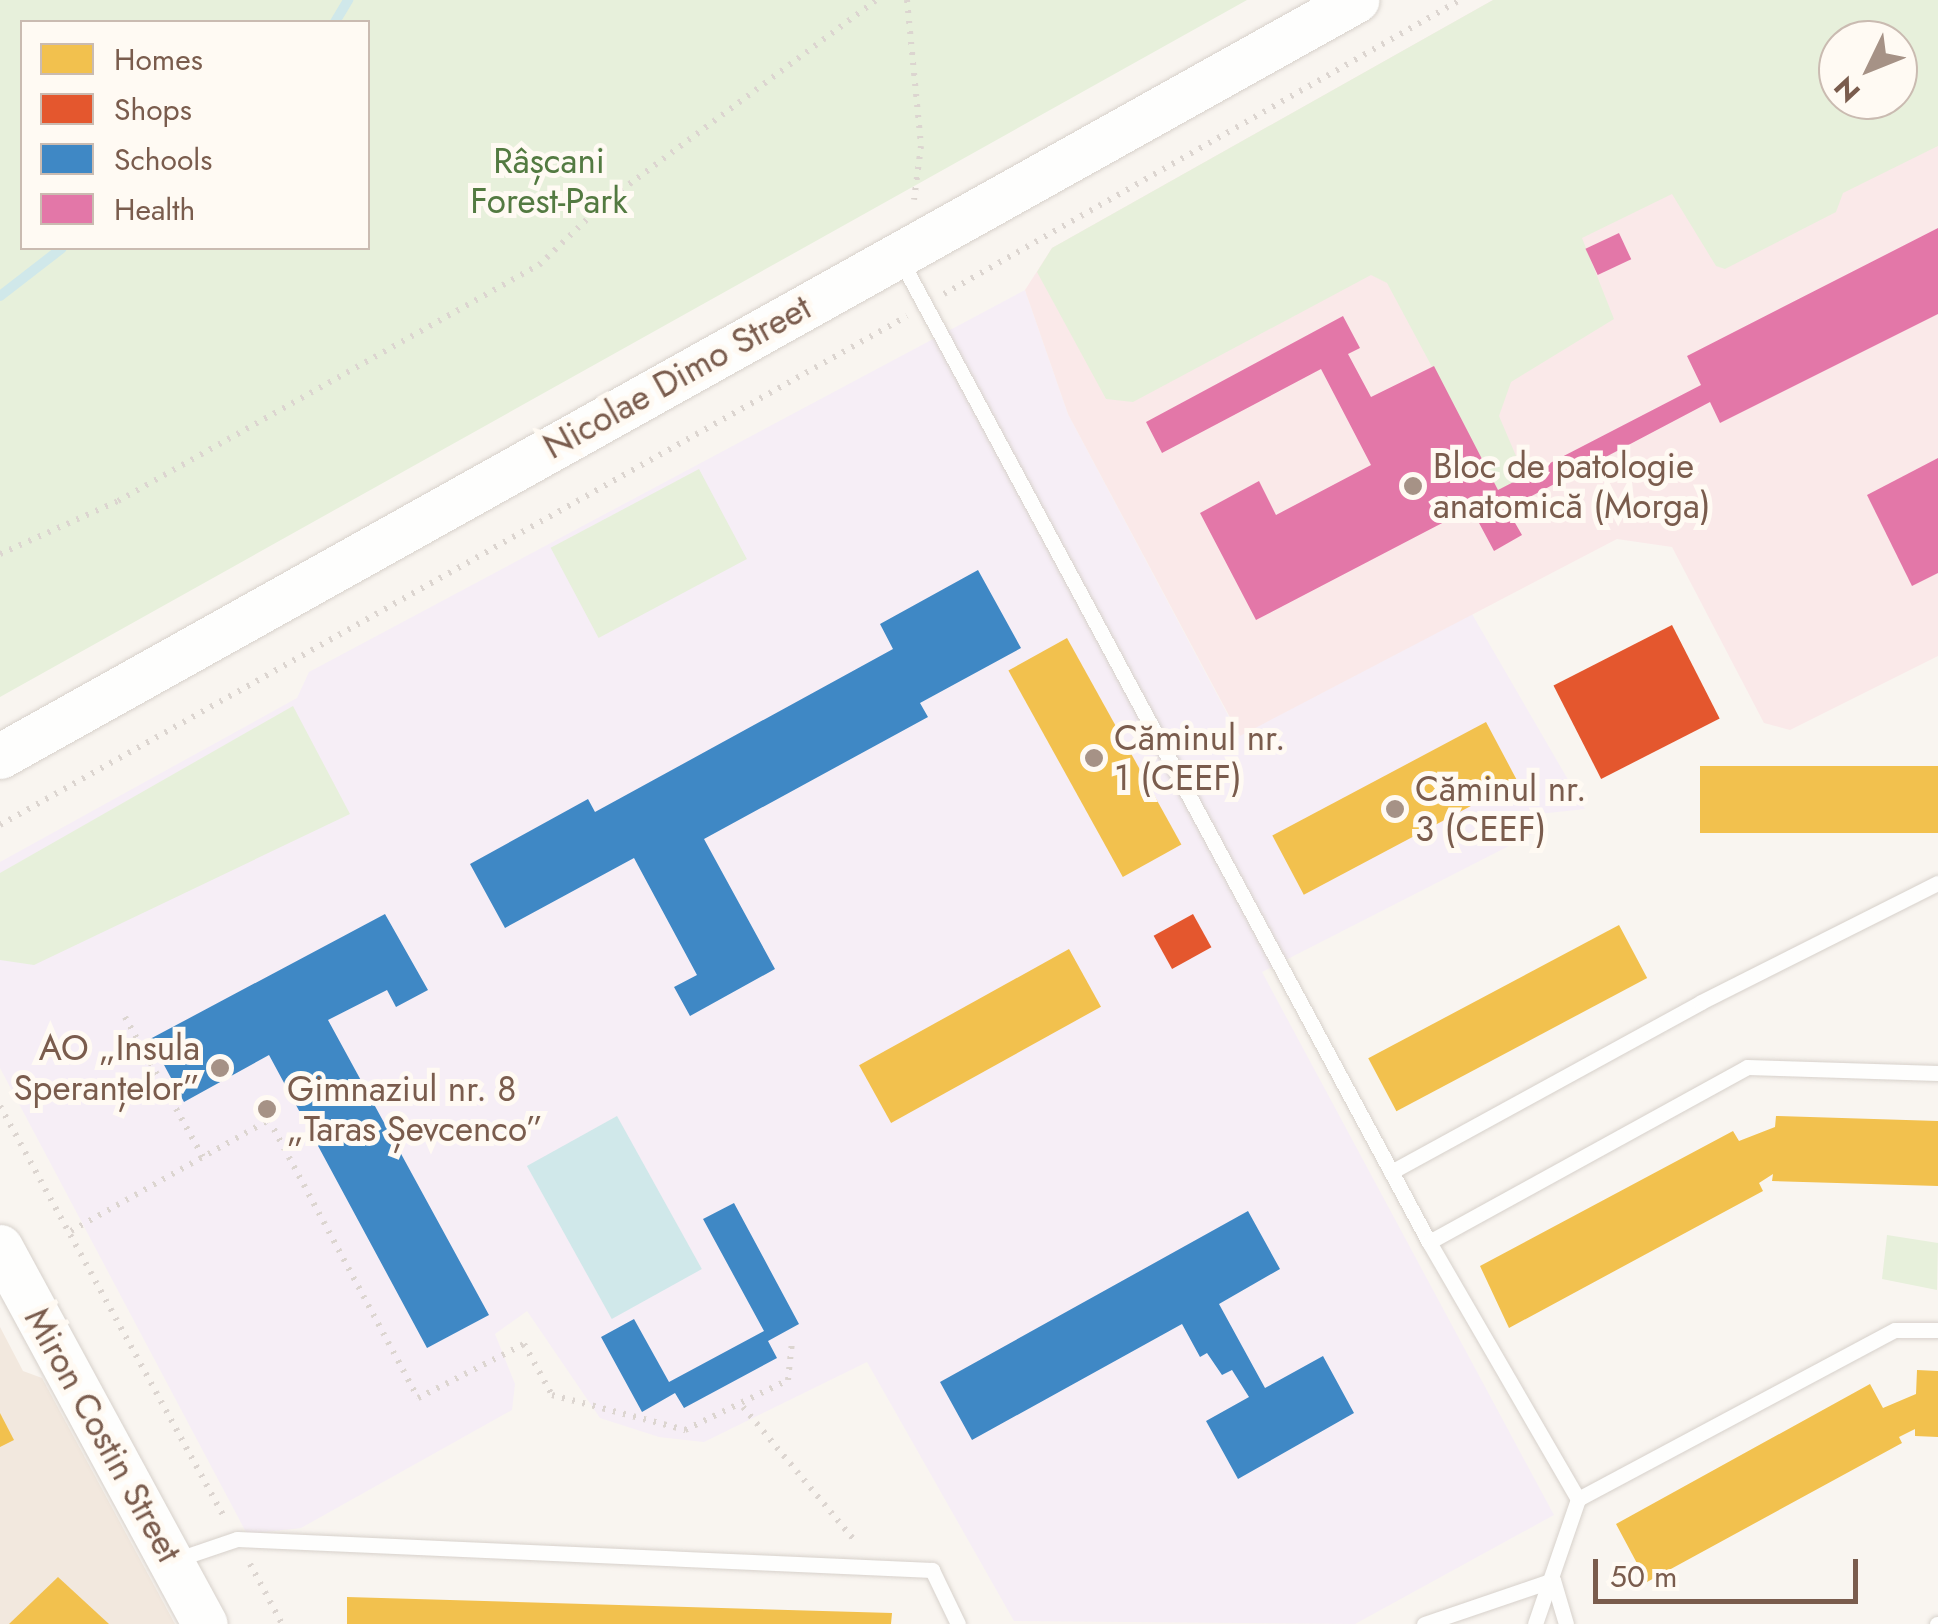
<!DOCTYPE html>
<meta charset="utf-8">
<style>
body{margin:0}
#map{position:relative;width:1938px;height:1624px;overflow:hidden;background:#f9f5f0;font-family:Jost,sans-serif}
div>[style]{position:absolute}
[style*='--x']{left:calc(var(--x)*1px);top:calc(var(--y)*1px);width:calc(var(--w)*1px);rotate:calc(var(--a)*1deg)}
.residential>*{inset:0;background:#f2e8de}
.education>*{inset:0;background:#f6eef6}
.medical>*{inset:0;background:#fae9e9}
.green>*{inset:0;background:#e7f0db;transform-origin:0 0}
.water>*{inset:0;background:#d0e8ea;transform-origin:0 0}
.homes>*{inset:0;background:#f2c14e;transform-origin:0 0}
.shops>*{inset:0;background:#e4572e;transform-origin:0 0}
.schools>*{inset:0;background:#3f88c5}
.health>*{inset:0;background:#e377a8;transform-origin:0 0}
.stream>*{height:10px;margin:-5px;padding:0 5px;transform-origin:5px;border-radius:5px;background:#d0e8ea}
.path>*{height:6px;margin-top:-3px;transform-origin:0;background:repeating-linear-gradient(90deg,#dcd5d0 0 2.5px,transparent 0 10.5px)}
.roads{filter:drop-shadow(0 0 2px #d7d1cb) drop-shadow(0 0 2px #d7d1cb)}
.lane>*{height:15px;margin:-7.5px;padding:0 7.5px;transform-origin:7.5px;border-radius:7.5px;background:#fefefd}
.secondary>*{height:45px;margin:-22.5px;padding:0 22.5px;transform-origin:22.5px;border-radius:22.5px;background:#fefefd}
.dots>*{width:28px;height:28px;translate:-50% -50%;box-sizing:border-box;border:5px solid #fffaf3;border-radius:50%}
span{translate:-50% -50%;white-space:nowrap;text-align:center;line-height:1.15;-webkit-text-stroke:10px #fffaf3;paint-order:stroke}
.park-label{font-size:35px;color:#537a41}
.street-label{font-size:35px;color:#7a5c4d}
.poi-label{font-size:35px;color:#7a5c4d}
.left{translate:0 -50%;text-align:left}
.right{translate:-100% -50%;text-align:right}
.legend{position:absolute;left:20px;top:20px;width:350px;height:230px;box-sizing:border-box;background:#fffaf3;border:2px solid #cabbb1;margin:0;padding:12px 18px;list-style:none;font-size:30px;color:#7a5c4d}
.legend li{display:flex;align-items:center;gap:20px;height:50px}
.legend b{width:50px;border:2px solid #cabbb1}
.north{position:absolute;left:1818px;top:20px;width:100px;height:100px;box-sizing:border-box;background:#fffaf3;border:2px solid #cabbb1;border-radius:50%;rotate:227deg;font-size:28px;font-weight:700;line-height:40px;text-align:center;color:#7a5c4d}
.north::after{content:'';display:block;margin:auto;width:35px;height:45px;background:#a69286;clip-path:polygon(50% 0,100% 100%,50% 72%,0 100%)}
.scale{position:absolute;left:1593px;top:1559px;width:265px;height:45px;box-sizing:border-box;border:5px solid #7a5c4d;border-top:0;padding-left:12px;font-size:30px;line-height:35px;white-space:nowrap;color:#7a5c4d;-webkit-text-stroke:8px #fffaf3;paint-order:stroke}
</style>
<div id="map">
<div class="residential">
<i style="clip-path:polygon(0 1327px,23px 1371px,42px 1378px,175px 1624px,0 1624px)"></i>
</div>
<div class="education">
<i style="clip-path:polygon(1025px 290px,1068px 414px,1239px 736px,1472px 614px,1585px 809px,1539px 814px,1538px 831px,1262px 972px,1554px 1515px,1355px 1624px,1014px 1621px,867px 1362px,704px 1442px,659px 1437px,600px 1418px,527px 1311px,495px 1334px,515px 1384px,512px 1410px,301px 1528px,247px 1534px,0 1068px,0 862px,297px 698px,309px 672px)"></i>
</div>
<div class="medical">
<i style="clip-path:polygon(evenodd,1493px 0,1938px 0,1938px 656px,1790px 730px,1764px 723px,1672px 547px,1617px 539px,1240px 736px,1068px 414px,1025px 290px,1052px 248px,1493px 0,1838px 40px,1898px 40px,1898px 100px,1838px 100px,1838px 40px)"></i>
</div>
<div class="green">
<i style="clip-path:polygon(evenodd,0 0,1247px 0,0 697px,0 0,22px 22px,368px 22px,368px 248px,22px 248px,22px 22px)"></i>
<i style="clip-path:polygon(evenodd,1493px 0,1938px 0,1938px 146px,1843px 193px,1836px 212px,1725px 269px,1716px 266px,1672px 194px,1582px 238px,1614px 319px,1511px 382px,1499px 416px,1525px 477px,1498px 490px,1387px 283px,1371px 275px,1133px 402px,1106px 399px,1037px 272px,1052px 248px,1493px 0,1838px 40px,1898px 40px,1898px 100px,1838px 100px,1838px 40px)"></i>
<i style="left:699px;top:469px;width:102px;height:168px;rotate:62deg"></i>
<i style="clip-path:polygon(293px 706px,350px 814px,34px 965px,0 960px,0 873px)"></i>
<i style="clip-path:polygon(1887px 1235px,1938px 1243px,1937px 1290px,1882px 1279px)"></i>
</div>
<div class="water">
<i style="left:617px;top:1116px;width:175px;height:103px;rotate:61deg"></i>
</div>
<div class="homes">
<i style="left:1067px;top:638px;width:236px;height:67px;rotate:61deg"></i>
<i style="left:1486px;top:722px;width:67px;height:242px;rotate:62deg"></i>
<i style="left:1938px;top:766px;width:67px;height:238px;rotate:90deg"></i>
<i style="left:1619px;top:925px;width:60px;height:284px;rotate:62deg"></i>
<i style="left:1069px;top:949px;width:66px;height:240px;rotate:61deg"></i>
<i style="clip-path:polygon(1776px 1116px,1938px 1121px,1938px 1186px,1772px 1181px,1773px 1174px,1759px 1183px,1763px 1191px,1509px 1328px,1480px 1266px,1733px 1131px,1739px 1141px,1775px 1127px)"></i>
<i style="clip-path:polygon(1917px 1370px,1938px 1371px,1938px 1437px,1915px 1436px,1915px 1429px,1899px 1437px,1902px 1443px,1647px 1582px,1616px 1524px,1870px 1384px,1883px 1408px,1916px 1394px)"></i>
<i style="clip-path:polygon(0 1413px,14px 1440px,0 1447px)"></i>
<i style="clip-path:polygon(58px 1577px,109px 1624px,9px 1624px)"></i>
<i style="clip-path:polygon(347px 1597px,892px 1613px,891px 1624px,347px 1624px)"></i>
</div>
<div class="shops">
<i style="left:1672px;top:625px;width:105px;height:133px;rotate:63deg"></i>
<i style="left:1193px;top:914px;width:38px;height:45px;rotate:61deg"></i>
</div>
<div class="schools">
<i style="clip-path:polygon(978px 570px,1021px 648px,920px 703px,928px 717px,704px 839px,775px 969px,690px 1016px,674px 987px,697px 975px,634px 858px,505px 928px,470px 864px,588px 799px,595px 812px,893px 649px,880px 624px)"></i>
<i style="clip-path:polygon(385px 914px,428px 990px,396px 1007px,387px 990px,328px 1020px,489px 1315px,427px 1348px,269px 1055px,184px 1102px,150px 1039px)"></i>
<i style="clip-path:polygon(734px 1203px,799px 1324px,768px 1341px,777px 1358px,684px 1408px,675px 1393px,642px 1412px,601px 1337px,634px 1319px,669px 1382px,764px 1331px,703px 1219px)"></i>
<i style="clip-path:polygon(1248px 1211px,1280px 1269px,1219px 1304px,1265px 1388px,1323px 1356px,1354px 1413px,1238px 1479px,1206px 1421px,1249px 1397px,1232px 1370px,1222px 1375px,1207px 1353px,1200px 1357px,1182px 1324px,972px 1440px,940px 1382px)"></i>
</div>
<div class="health">
<i style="clip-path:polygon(1938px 228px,1938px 314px,1720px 423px,1710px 402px,1507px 509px,1522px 535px,1494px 551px,1471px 508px,1256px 620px,1200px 513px,1259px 481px,1276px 515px,1371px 465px,1321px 369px,1162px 453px,1146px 422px,1343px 316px,1360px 348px,1348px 354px,1371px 397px,1434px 366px,1498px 490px,1701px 385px,1687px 356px)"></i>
<i style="left:1619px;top:233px;width:29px;height:37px;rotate:65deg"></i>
<i style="clip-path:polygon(1938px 458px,1938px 573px,1912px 586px,1867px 495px)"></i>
</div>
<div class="stream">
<i style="--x:335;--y:22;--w:26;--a:-59"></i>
<i style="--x:0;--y:296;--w:78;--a:-37.7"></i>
</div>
<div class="path">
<i style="--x:907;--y:0;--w:147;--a:84.5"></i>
<i style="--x:921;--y:146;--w:54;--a:97.4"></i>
<i style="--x:944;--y:294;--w:594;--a:-29.67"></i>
<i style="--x:0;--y:554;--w:129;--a:-24.2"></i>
<i style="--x:118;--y:501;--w:483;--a:-29.3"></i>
<i style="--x:539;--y:265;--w:90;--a:-43.6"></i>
<i style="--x:604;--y:203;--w:339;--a:-36.7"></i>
<i style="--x:0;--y:825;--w:1040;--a:-29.3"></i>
<i style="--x:125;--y:1017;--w:160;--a:60.9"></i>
<i style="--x:0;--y:1106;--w:469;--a:61.4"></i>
<i style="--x:71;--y:1231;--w:227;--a:-29.3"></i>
<i style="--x:269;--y:1120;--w:315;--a:61.8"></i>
<i style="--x:418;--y:1398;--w:119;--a:-27"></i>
<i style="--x:524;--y:1344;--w:58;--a:61.2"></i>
<i style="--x:552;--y:1395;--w:138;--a:14.7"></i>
<i style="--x:685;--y:1430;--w:114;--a:-25.9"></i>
<i style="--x:788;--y:1380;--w:39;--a:-84"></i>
<i style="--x:743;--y:1407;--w:175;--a:50.1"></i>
<i style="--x:250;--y:1564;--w:68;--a:61.9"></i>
</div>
<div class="roads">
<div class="lane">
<i style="--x:899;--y:257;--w:1119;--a:61.72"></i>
<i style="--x:1429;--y:1242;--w:297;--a:59.9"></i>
<i style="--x:1391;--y:1172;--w:354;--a:-28.7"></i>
<i style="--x:1701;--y:1002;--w:265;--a:-26.7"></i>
<i style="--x:1429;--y:1242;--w:363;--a:-28.8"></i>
<i style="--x:1747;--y:1067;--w:191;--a:1.8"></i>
<i style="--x:175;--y:1560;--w:65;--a:-18.7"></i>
<i style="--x:237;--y:1539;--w:696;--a:2.55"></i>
<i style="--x:932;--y:1570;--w:60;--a:64.3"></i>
<i style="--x:1424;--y:1624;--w:136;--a:-18.8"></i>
<i style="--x:1553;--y:1580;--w:46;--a:73.5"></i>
<i style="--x:1535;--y:1624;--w:132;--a:-71"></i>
<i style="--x:1578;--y:1499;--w:359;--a:-28.1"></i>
<i style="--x:1895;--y:1330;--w:43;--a:0"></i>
<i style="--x:1937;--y:1624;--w:1;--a:0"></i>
</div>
<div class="secondary">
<i style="--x:0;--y:756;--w:1553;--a:-29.14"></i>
<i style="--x:0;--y:1247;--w:429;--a:61.5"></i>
</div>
</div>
<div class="dots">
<i style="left:1413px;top:486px;background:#a69286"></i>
<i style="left:1094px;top:758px;background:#a69286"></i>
<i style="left:1395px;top:809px;background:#a69286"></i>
<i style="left:220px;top:1068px;background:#a69286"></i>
<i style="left:267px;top:1109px;background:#a69286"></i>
</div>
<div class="park-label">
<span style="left:549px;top:181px">Râșcani<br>Forest-Park</span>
</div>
<div class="street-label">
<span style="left:677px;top:377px;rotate:-29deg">Nicolae Dimo Street</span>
<span style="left:103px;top:1435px;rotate:61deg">Miron Costin Street</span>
</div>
<div class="poi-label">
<span class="left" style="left:1433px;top:486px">Bloc de patologie<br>anatomică (Morga)</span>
<span class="left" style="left:1114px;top:758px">Căminul nr.<br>1 (CEEF)</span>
<span class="left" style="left:1415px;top:809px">Căminul nr.<br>3 (CEEF)</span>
<span class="right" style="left:200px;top:1068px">AO „Insula<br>Speranțelor”</span>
<span class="left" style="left:287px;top:1109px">Gimnaziul nr. 8<br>„Taras Șevcenco”</span>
</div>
<ul class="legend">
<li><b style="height:28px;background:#f2c14e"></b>Homes</li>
<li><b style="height:28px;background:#e4572e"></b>Shops</li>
<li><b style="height:28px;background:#3f88c5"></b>Schools</li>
<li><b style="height:28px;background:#e377a8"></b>Health</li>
</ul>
<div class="north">N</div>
<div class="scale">50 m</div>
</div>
